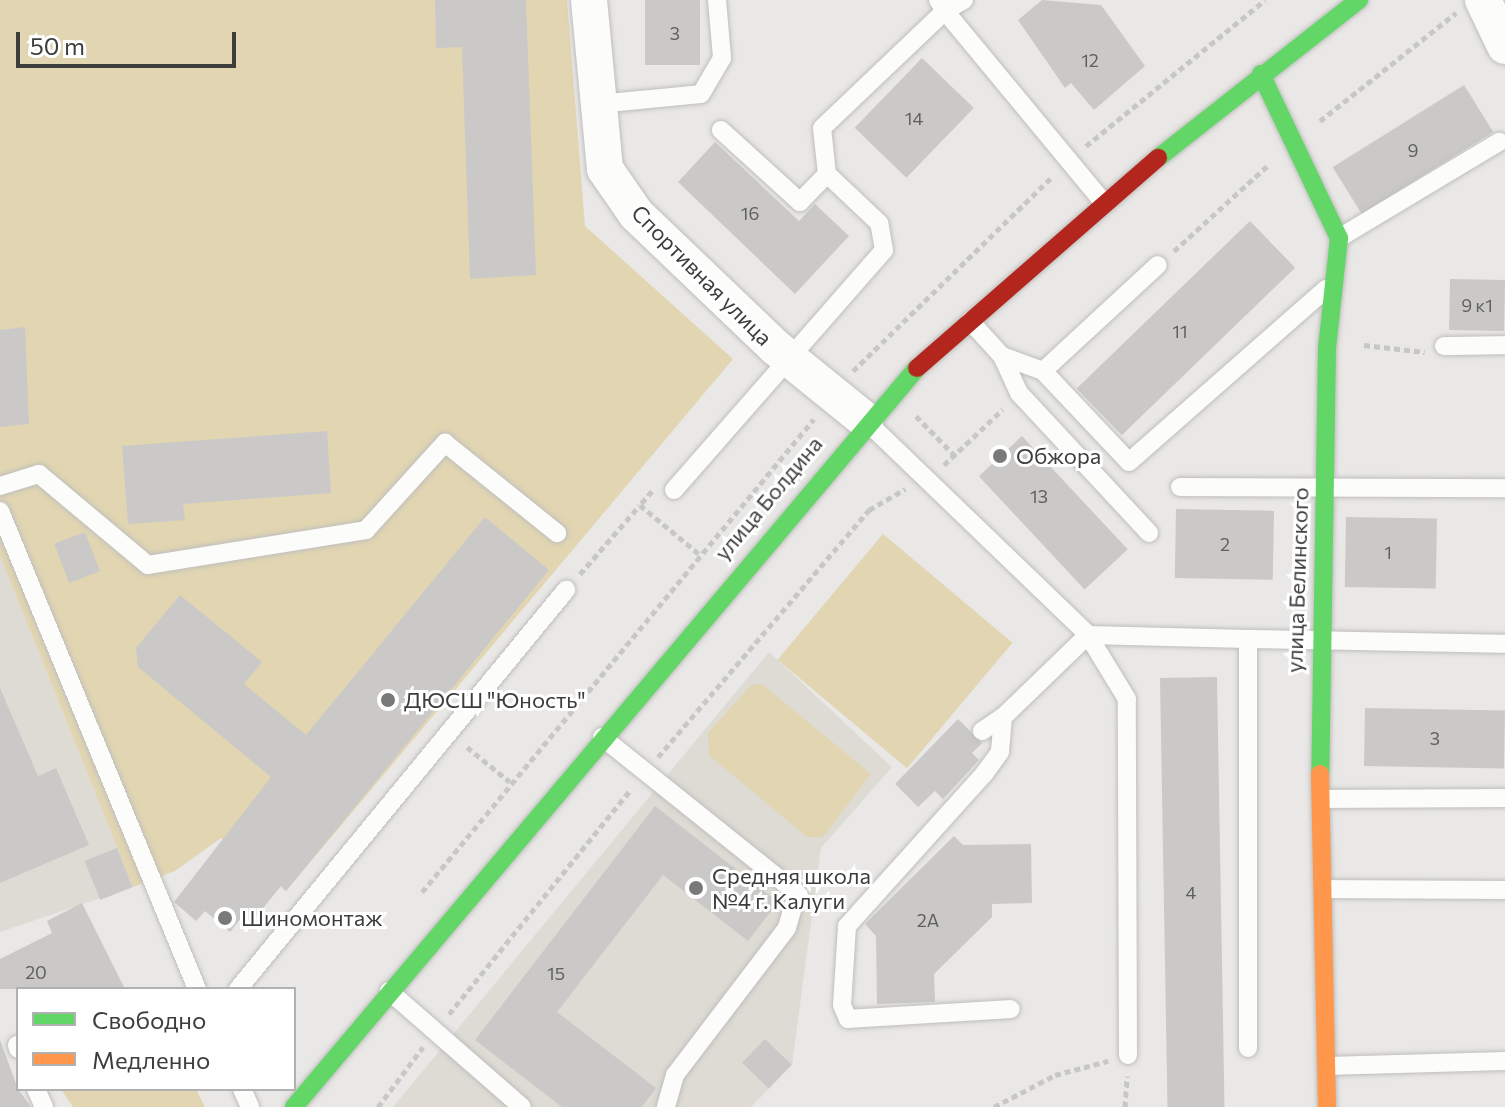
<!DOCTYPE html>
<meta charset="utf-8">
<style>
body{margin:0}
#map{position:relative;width:1505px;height:1107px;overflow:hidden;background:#e9e8e6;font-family:Commissioner,sans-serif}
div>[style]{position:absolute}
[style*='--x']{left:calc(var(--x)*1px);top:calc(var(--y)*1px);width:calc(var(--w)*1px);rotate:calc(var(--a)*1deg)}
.built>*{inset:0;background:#dddbd4}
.green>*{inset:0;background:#e1d5b2;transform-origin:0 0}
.building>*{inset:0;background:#cac9c8;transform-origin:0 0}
.path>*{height:5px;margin-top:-2.5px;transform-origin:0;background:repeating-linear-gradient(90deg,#c7c7c6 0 6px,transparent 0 10px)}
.roads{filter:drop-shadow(0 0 2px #bfbebd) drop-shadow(0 0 2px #bfbebd)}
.lane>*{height:18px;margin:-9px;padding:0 9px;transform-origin:9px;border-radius:9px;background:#fcfcfb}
.street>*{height:36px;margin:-18px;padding:0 18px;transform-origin:18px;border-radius:18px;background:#fcfcfb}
.fast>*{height:18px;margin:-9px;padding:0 9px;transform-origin:9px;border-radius:9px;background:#63d668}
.slow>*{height:18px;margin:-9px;padding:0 9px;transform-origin:9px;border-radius:9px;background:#ff974d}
.jam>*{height:18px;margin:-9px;padding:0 9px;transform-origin:9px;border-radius:9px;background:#b3261e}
.dots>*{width:22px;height:22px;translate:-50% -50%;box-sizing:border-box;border:4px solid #fff;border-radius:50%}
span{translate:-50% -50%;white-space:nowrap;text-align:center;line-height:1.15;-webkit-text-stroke:6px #fff;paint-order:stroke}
.number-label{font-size:18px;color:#60605f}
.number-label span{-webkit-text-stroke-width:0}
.street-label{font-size:22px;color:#3d3d3c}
.poi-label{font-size:22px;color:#3d3d3c}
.left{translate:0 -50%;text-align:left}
.legend{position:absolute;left:16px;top:987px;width:280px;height:104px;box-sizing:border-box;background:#fff;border:2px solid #b1b1b1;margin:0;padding:10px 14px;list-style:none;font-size:24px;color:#3d3d3c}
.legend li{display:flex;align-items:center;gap:16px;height:40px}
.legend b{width:40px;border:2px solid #b1b1b1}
.scale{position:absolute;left:16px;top:32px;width:220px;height:36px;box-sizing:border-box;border:4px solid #3d3d3c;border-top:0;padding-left:10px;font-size:24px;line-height:28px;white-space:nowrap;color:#3d3d3c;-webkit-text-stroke:6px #fff;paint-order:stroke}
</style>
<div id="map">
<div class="built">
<i style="clip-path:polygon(0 556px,133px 887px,0 932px)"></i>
<i style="clip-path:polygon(769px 652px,892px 767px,821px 848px,792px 1065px,751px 1107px,393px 1107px)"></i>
</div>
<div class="green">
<i style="clip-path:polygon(0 0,567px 0,585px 226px,733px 359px,286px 891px,221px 838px,175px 871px,133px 887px,0 556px)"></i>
<i style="left:883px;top:534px;width:169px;height:164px;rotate:40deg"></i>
<i style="clip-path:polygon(762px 684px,871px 774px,823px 837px,807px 837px,709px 755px,708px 733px,751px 685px)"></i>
<i style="clip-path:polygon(61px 1089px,196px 1089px,205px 1107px,73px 1107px)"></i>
</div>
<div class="building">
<i style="clip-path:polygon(435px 0,526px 0,536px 275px,470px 279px,462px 47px,436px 48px)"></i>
<i style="left:645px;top:0;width:55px;height:65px"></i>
<i style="clip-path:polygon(1042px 0,1101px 5px,1145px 66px,1094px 110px,1071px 83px,1065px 88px,1018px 20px)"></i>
<i style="left:922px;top:58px;width:72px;height:97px;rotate:44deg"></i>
<i style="left:1464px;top:85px;width:55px;height:155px;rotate:58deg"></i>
<i style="clip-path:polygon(715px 142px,799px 221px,815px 204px,849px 236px,795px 294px,678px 182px)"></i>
<i style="left:1250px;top:221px;width:65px;height:241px;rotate:46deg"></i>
<i style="left:1450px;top:279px;width:55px;height:51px;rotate:1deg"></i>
<i style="clip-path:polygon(25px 327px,29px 424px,0 427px,0 330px)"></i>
<i style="clip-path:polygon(327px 431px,331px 493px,183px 504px,185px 520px,128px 524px,122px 446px)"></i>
<i style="left:1022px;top:436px;width:155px;height:59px;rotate:47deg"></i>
<i style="left:1176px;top:509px;width:98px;height:69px;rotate:1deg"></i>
<i style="clip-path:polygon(485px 517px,549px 570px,286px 891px,281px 886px,251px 923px,243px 916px,230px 932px,205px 911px,196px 921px,174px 902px,271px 777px,138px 667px,136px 648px,180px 595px,262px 662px,244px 684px,306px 735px)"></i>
<i style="left:1346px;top:517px;width:91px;height:70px;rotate:1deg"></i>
<i style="left:85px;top:532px;width:42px;height:33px;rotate:69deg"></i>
<i style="left:1217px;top:677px;width:430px;height:57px;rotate:89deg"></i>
<i style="clip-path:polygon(0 688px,38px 776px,56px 768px,89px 845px,0 883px)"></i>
<i style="left:1365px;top:708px;width:140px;height:58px;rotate:1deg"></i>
<i style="clip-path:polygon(958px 719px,982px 743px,972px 753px,979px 760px,943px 799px,935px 791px,918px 807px,895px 784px)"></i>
<i style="clip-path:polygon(655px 806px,778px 902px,748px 941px,663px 875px,557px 1012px,656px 1088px,642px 1107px,562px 1107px,475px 1040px)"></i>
<i style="clip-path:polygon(954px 836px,963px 845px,1031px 844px,1032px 903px,992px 904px,992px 917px,934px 974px,935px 1002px,877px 1004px,876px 936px,865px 924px)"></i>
<i style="left:117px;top:848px;width:42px;height:35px;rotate:68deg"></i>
<i style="clip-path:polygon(82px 903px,125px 989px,0 989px,0 959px,52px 933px,47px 921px)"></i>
<i style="left:765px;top:1039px;width:37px;height:33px;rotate:44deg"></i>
<i style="clip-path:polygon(0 1040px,18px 1089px,31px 1107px,0 1107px)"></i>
</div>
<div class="path">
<i style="--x:1320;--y:121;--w:174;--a:-38.5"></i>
<i style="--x:1086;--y:146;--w:231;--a:-39.2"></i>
<i style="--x:1174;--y:251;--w:126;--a:-42.4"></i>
<i style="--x:1364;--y:345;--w:61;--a:6.5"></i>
<i style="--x:853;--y:371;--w:278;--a:-44.3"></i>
<i style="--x:916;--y:416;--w:56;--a:45.7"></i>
<i style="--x:944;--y:465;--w:81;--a:-43.5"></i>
<i style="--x:652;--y:491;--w:18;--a:131"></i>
<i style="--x:640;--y:505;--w:77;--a:39.7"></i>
<i style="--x:580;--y:574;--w:91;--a:-49"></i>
<i style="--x:467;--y:747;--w:55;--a:39.1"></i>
<i style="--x:658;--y:757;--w:325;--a:-49.5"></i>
<i style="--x:869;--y:510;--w:42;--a:-30.3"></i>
<i style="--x:422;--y:892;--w:614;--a:-50.35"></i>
<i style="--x:449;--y:1014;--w:289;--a:-51"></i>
<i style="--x:378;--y:1107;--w:75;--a:-53.1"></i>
<i style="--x:994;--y:1107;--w:69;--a:-27.7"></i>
<i style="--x:1055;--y:1075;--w:55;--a:-14.8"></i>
<i style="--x:1125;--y:1107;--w:31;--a:-86"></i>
</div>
<div class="roads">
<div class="lane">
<i style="--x:964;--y:0;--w:22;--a:150"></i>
<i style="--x:945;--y:11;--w:248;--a:50.4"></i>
<i style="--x:598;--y:104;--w:103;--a:-5.5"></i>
<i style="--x:701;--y:94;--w:42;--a:-59.7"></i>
<i style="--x:722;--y:58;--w:58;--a:-94.9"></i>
<i style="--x:827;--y:174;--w:46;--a:-96.2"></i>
<i style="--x:822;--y:128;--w:170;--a:-43.6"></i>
<i style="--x:945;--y:11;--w:13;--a:-122"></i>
<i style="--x:1339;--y:238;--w:187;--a:-31"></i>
<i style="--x:970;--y:321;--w:47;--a:47.6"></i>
<i style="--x:1002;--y:356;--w:41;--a:65.3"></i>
<i style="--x:1019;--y:393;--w:191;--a:47.1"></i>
<i style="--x:1444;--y:346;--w:61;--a:-0.9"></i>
<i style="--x:1002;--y:356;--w:44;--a:20.1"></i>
<i style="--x:1043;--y:371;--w:125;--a:46.6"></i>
<i style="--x:1129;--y:462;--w:262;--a:-41.3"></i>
<i style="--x:1043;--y:371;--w:156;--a:-42.7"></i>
<i style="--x:866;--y:421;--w:308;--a:43.9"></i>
<i style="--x:1088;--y:635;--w:118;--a:136"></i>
<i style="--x:1003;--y:717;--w:35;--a:95"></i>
<i style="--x:1000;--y:752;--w:27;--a:126"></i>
<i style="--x:984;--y:774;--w:205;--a:132"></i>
<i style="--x:847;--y:926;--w:79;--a:93.6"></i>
<i style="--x:842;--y:1005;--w:15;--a:67"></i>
<i style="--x:848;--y:1019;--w:163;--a:-3.5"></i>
<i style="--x:0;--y:486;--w:41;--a:-17.1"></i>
<i style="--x:39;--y:474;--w:142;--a:39.9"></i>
<i style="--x:148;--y:565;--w:221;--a:-9.1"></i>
<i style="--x:366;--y:530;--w:118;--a:-47.8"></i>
<i style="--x:445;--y:443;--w:144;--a:38.8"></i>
<i style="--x:1180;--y:487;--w:325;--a:0.2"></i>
<i style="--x:674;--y:490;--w:319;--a:-48.8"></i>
<i style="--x:884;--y:250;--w:27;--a:-100"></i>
<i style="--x:879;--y:223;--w:71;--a:-136.7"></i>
<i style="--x:827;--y:174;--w:39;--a:134"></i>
<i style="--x:800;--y:202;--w:107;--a:-137.7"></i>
<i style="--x:0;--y:511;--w:517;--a:67.6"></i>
<i style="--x:1248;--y:639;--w:257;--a:1.1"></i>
<i style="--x:982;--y:731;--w:25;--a:-34"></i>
<i style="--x:602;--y:737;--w:250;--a:38.7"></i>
<i style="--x:797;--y:893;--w:36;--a:106"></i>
<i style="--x:787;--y:928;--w:185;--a:127.3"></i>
<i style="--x:675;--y:1075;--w:33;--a:106"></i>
<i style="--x:1321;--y:799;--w:184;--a:-0.3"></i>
<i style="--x:1323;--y:889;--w:182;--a:0.3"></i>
<i style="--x:238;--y:989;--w:517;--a:-50.58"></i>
<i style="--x:389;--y:991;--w:176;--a:41.1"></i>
<i style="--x:17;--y:1045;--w:4;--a:76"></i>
<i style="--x:1128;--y:1055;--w:356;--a:-90.2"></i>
<i style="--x:1127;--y:699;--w:75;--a:-121.4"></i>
<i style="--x:1088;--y:635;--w:160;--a:1.4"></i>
<i style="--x:1248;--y:639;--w:409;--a:90"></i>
<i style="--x:1326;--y:1066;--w:179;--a:-1.6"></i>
<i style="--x:36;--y:1089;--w:20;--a:66"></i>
<i style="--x:242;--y:1089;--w:20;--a:66"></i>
</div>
<div class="street">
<i style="--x:589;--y:0;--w:170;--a:84.6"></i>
<i style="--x:605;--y:169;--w:55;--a:55.4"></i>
<i style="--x:636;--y:214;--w:192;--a:43.7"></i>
<i style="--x:775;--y:347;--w:116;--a:39"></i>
<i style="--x:1483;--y:0;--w:51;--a:64.4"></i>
</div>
<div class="fast">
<i style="--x:1261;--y:74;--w:182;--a:64.6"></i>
<i style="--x:1339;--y:238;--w:111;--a:96.2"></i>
<i style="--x:1327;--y:348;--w:426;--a:90.9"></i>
<i style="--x:1158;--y:158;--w:256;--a:-38.2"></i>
<i style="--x:294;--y:1107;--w:967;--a:-49.87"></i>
</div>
<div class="slow">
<i style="--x:1320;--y:774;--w:333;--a:88.8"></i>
</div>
<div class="jam">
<i style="--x:917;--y:368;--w:320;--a:-41.1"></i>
</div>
</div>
<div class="dots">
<i style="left:1000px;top:456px;background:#797978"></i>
<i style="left:388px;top:700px;background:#797978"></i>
<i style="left:696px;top:888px;background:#797978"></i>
<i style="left:225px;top:918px;background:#797978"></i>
</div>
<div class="number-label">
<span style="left:675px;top:33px">3</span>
<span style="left:1090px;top:60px">12</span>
<span style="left:914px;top:118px">14</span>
<span style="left:1413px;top:150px">9</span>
<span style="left:750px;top:213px">16</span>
<span style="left:1477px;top:305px">9 к1</span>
<span style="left:1180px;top:331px">11</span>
<span style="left:1039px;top:496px">13</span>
<span style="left:1225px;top:544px">2</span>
<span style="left:1388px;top:552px">1</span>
<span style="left:1435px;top:738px">3</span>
<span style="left:1191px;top:892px">4</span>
<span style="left:928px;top:920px">2А</span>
<span style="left:36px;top:972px">20</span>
<span style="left:556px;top:973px">15</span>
</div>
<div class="street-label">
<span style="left:702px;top:275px;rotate:45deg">Спортивная улица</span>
<span style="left:768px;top:498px;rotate:-50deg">улица Болдина</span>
<span style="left:1297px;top:580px;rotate:-88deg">улица Белинского</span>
</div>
<div class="poi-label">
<span class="left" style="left:1016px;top:456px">Обжора</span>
<span class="left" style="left:404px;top:700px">ДЮСШ "Юность"</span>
<span class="left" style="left:712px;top:888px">Средняя школа<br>№4 г. Калуги</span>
<span class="left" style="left:241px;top:918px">Шиномонтаж</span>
</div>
<ul class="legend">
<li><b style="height:10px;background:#63d668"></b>Свободно</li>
<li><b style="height:10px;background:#ff974d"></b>Медленно</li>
</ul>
<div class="scale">50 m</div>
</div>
